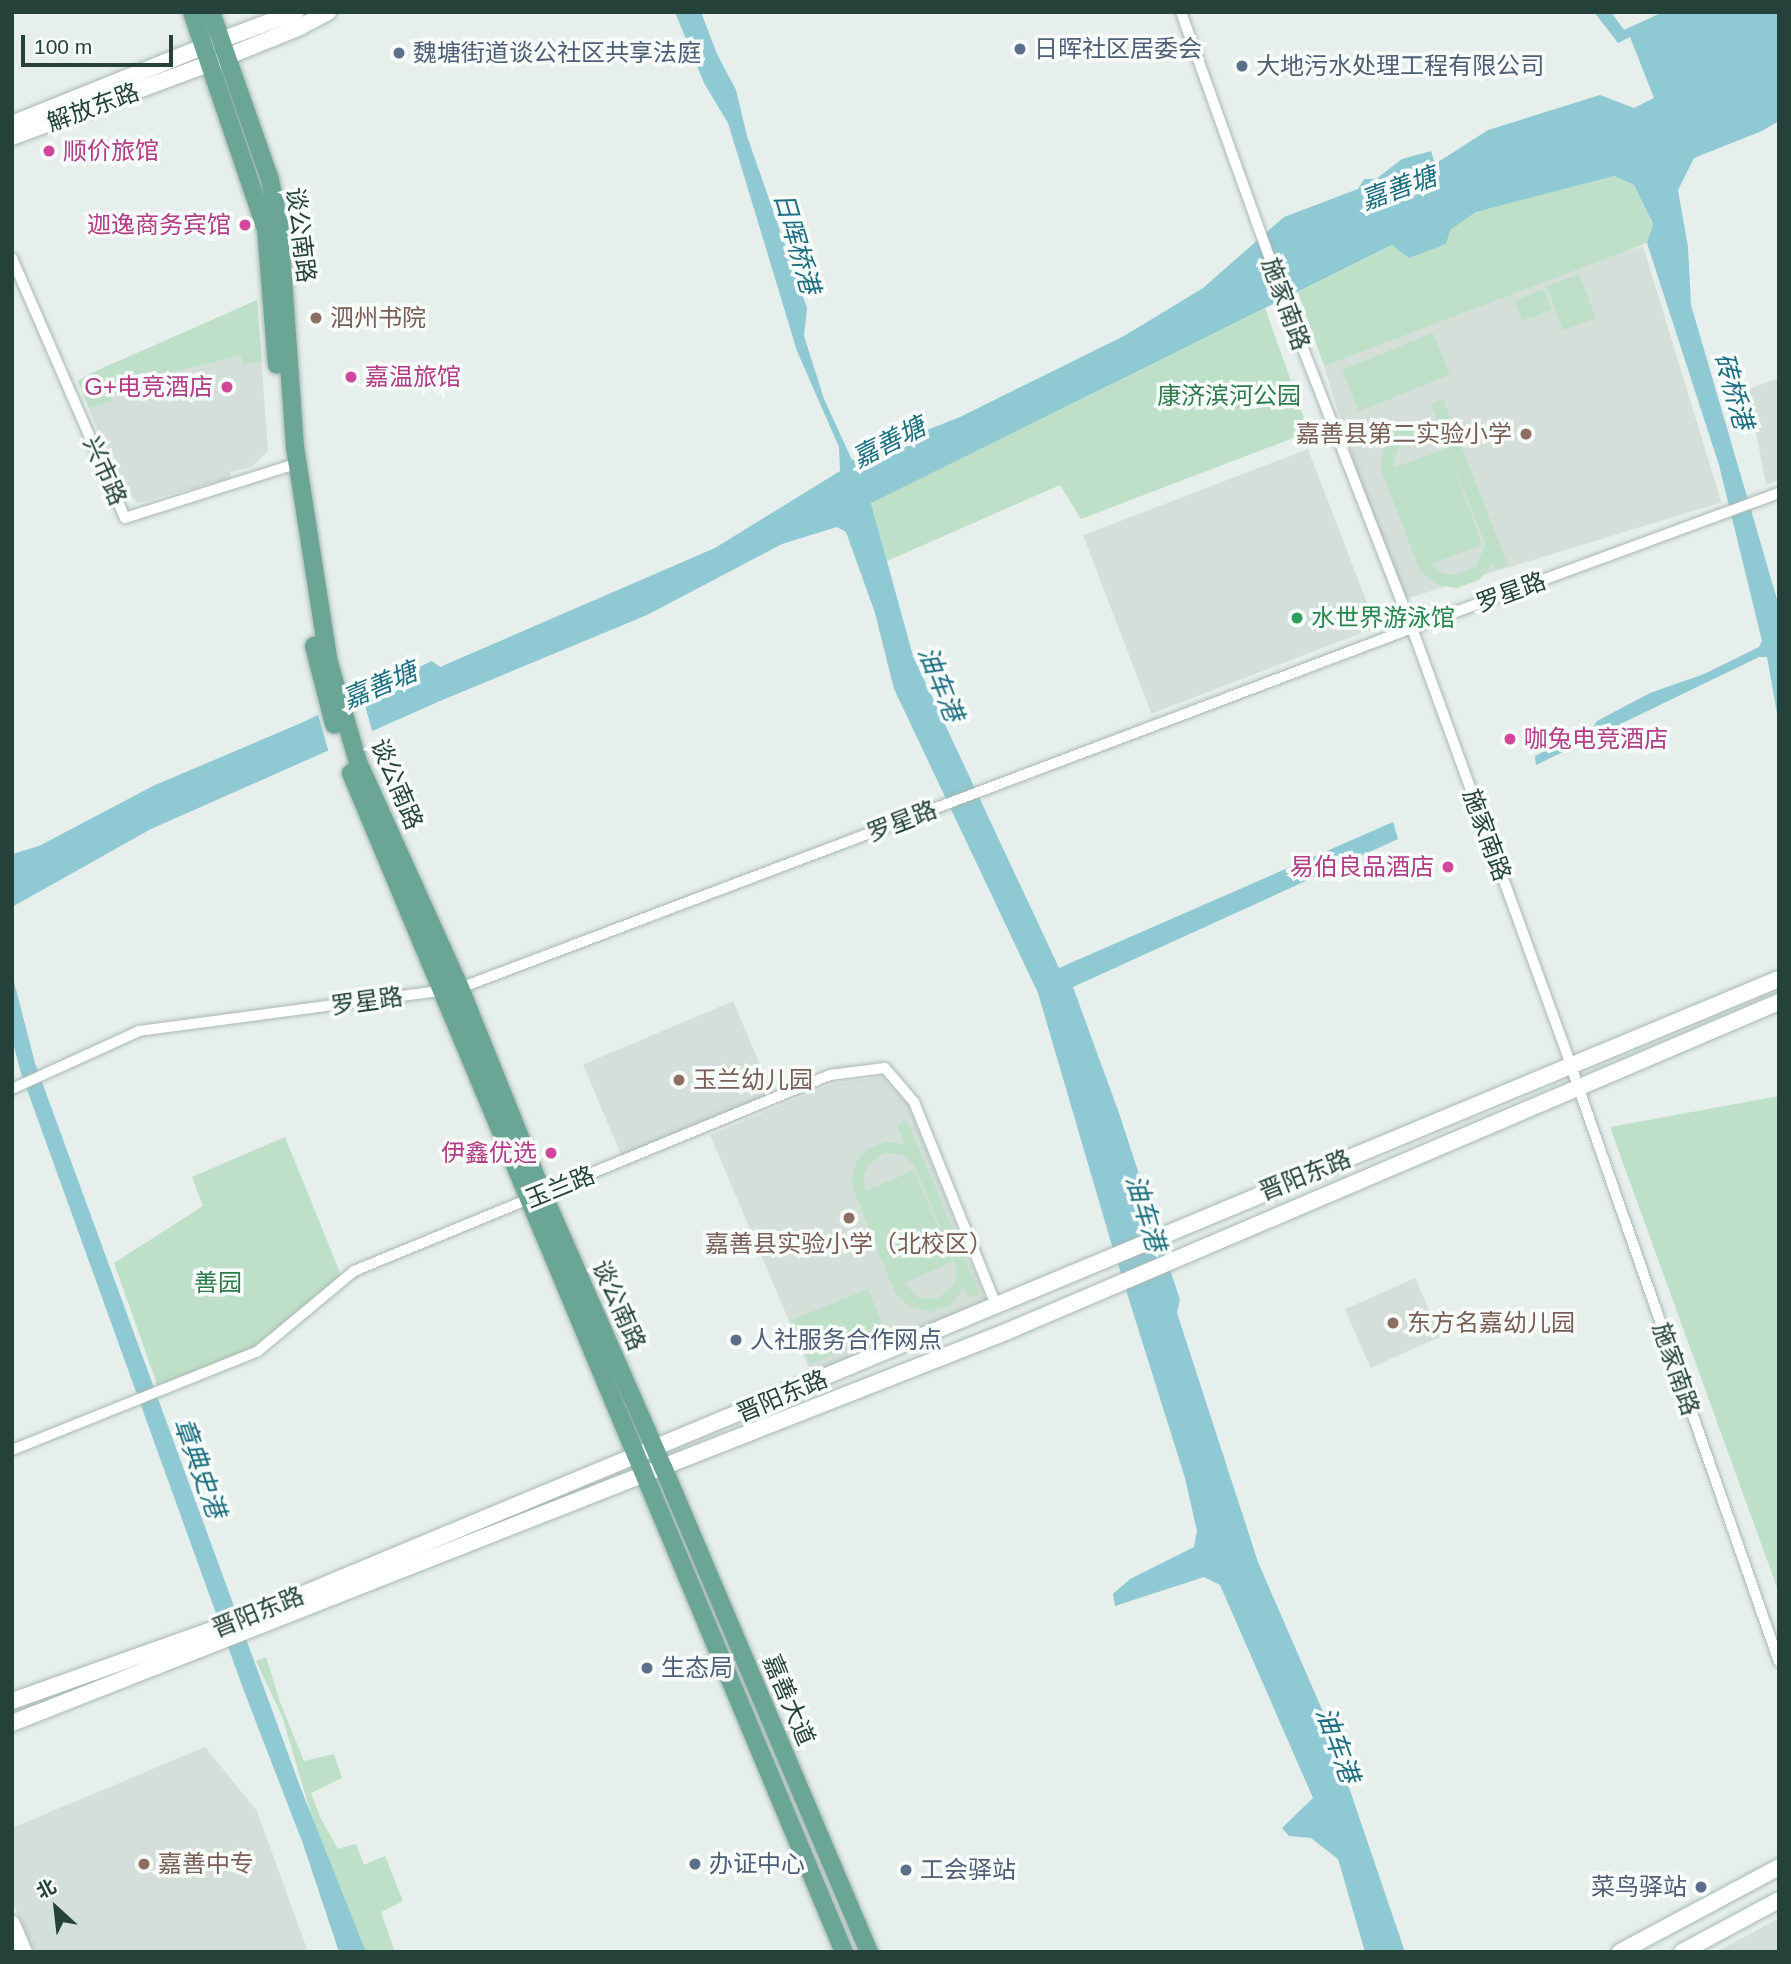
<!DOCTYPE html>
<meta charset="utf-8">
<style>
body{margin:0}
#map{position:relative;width:1791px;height:1964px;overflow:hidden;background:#e6efeb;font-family:Arial,"Noto Sans SC",sans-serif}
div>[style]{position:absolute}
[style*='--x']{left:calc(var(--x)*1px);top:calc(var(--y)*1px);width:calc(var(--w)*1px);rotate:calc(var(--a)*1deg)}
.built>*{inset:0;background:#d4dfda;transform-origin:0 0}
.green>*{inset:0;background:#bfe0c8;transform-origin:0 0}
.water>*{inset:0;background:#8ec9d4}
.pier>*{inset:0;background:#e6efeb}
.roads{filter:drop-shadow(0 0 2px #a8b8b2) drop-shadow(0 0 2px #a8b8b2)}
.street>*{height:10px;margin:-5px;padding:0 5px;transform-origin:5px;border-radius:5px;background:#fff}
.secondary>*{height:16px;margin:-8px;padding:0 8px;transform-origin:8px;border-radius:8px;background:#fff}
.primary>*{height:18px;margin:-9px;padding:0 9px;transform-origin:9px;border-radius:9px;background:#6aa596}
.dots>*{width:19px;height:19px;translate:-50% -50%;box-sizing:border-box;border:4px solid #f7fbf9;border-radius:50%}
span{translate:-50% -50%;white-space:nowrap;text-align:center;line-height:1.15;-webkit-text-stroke:7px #f7fbf9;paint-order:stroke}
.service-label{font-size:24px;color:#4e5e75}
.left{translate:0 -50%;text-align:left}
.right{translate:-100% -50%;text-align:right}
.street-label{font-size:24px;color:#24423a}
.hotel-label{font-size:24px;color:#b23c85}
.education-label{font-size:24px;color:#785e54}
.park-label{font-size:24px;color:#2d7a4b}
.leisure-label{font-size:24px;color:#27864d}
.water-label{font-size:26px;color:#1c6f80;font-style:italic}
.frame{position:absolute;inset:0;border:14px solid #24423a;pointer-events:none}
.north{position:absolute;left:21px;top:1873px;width:70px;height:70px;-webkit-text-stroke:5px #f7fbf9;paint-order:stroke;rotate:333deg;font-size:19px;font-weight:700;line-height:28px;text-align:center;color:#24423a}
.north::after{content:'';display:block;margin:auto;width:24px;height:32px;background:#24423a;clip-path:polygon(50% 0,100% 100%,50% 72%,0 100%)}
.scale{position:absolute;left:21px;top:35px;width:152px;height:32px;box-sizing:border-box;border:4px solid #24423a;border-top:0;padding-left:9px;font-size:21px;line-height:24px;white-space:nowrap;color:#24423a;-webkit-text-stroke:5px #f7fbf9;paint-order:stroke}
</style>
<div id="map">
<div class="built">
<i style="left:1643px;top:246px;width:268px;height:340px;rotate:73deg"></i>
<i style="clip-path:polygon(257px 300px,268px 451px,252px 467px,230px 472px,231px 478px,138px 503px,119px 485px,78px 381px)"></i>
<i style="clip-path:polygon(1779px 378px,1779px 480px,1766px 485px,1748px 389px)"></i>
<i style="left:1308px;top:449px;width:191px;height:241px;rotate:69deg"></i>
<i style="left:733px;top:1001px;width:101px;height:163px;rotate:67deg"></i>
<i style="clip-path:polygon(882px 1077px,908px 1105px,986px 1300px,812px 1375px,710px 1135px,832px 1084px)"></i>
<i style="left:1415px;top:1278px;width:64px;height:77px;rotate:66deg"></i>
<i style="clip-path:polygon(205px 1747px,257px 1811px,308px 1952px,34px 1952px,12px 1900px,12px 1828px)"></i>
<i style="clip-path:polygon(1779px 1918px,1779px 1952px,1716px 1952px)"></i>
</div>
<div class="green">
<i style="clip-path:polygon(1614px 176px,1634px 185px,1653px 225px,1647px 243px,1324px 366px,1298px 292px,1393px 245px,1450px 230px,1476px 212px)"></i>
<i style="left:1579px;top:274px;width:47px;height:35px;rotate:69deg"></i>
<i style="left:1544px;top:289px;width:22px;height:32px;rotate:68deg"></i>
<i style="clip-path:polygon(257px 300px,262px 361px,243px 365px,241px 355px,131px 383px,132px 390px,111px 395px,112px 401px,89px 408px,78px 381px,89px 374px)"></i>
<i style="clip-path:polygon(1265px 308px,1309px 432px,1081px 519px,1060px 485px,887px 561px,871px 502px)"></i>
<i style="left:1433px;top:333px;width:45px;height:98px;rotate:68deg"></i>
<i style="clip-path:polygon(evenodd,1443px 399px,1508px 565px,1496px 570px,1493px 563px,1479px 580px,1457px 588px,1438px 585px,1420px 571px,1380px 467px,1385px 444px,1397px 430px,1419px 421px,1439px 424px,1431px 404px,1443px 399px,1421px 436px,1437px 438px,1448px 448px,1393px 468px,1394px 458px,1400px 446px,1421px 436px,1443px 399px,1448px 449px,1485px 544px,1477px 565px,1456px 575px,1443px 573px,1431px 564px,1482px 545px,1448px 449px)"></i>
<i style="clip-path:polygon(1779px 1096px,1779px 1593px,1610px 1127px)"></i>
<i style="clip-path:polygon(evenodd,907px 1120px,980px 1294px,969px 1298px,964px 1288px,951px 1305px,931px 1312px,910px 1307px,895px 1293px,851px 1183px,856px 1162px,867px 1149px,886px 1142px,904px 1144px,897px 1125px,907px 1120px,885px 1153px,903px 1155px,914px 1165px,955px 1263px,957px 1275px,953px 1286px,937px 1299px,919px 1298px,904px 1283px,953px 1262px,914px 1170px,866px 1191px,865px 1188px,864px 1176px,868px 1165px,885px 1153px)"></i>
<i style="clip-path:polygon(285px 1137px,341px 1275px,256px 1347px,158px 1387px,114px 1263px,203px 1206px,192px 1177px)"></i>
<i style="left:868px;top:1289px;width:48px;height:82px;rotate:68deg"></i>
<i style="clip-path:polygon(266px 1657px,280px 1702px,304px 1761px,334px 1754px,342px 1778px,311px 1793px,321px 1819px,338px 1849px,356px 1844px,364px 1865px,385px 1856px,403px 1901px,381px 1912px,395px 1952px,366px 1952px,315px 1827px,282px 1716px,256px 1661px)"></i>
</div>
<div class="water">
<i style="clip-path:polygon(675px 12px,701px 12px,717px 54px,736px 90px,747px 136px,807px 308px,804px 336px,824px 399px,852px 460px,960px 417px,1124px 336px,1203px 288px,1284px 217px,1358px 189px,1364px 179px,1376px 179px,1402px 159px,1431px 151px,1435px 164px,1488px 130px,1600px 95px,1634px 108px,1654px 98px,1630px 37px,1618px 43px,1594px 12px,1611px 12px,1624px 30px,1663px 12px,1779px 12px,1779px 121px,1762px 131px,1694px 158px,1678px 190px,1688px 247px,1691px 305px,1779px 606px,1779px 725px,1767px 657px,1759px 657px,1536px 765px,1535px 756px,1593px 727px,1597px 721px,1650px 693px,1704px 674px,1759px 647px,1762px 641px,1719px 465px,1647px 243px,1653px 224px,1634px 185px,1614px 176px,1476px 212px,1450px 230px,1446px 244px,1409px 258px,1392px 245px,871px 503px,913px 656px,1059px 968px,1393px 822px,1398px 839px,1073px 987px,1119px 1113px,1180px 1300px,1177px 1313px,1258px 1562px,1324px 1714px,1405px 1952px,1365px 1952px,1338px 1859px,1311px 1838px,1289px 1836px,1282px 1828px,1313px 1798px,1220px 1585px,1204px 1577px,1115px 1606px,1113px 1594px,1130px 1579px,1194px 1547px,1197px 1531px,1185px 1478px,1110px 1239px,1038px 993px,894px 689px,875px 613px,846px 532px,837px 527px,782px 544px,647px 615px,440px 701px,151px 829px,12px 907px,12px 854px,39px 846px,153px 786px,301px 723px,432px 661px,440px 667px,715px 548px,840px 471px,839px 447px,797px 351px,728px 123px,704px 83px)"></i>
<i style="clip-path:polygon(12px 974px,35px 1063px,301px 1789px,366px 1952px,339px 1952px,303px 1844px,244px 1691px,21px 1073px,12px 1039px)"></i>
</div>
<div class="pier">
<i style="clip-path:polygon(361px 691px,373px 734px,329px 753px,317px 711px)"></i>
</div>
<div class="roads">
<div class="street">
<i style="--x:1181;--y:12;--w:317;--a:70.2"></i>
<i style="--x:1288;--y:310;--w:341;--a:68.7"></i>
<i style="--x:1412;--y:628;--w:466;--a:70"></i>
<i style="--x:1571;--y:1066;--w:631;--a:70.76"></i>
<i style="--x:12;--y:258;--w:283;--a:66.5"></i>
<i style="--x:125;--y:518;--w:182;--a:-17.6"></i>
<i style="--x:12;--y:1089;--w:140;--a:-24.5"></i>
<i style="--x:139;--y:1031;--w:324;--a:-7.6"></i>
<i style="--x:460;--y:988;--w:1018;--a:-20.71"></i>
<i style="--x:1412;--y:628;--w:391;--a:-20.2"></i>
<i style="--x:12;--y:1450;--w:265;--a:-21.9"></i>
<i style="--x:258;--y:1351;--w:125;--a:-39.8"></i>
<i style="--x:354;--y:1271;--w:515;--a:-22.38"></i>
<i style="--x:830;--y:1075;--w:55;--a:-7.3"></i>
<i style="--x:885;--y:1068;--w:45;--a:49.5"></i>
<i style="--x:914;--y:1102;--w:221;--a:68"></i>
</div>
<div class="secondary">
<i style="--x:12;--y:124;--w:208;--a:-22"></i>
<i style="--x:205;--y:46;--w:97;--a:-20.5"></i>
<i style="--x:12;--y:137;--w:212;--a:-20.4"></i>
<i style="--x:211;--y:63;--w:96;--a:-22"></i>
<i style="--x:300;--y:27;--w:32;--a:-28"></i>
<i style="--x:12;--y:1701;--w:256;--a:-19.6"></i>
<i style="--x:253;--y:1615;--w:1653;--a:-22.63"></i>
<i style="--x:12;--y:1723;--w:1070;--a:-21.48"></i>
<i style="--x:1008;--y:1331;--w:838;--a:-23.11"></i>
<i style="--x:12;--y:1924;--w:30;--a:67"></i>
<i style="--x:1620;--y:1952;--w:180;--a:-28.1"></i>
<i style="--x:1682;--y:1952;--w:110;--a:-28.2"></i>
</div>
<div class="primary">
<i style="--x:192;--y:12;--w:229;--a:71.2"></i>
<i style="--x:266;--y:229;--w:136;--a:85.4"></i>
<i style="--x:211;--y:12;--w:178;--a:70.6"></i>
<i style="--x:270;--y:180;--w:45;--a:78.4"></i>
<i style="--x:279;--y:224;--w:224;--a:85.9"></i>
<i style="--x:295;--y:447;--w:219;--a:81.1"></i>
<i style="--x:329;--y:663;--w:103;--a:73.7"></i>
<i style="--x:358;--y:762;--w:248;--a:65.7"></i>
<i style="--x:460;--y:988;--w:222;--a:68.1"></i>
<i style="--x:543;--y:1194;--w:298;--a:66.3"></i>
<i style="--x:663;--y:1467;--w:527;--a:66.99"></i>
<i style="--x:314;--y:646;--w:81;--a:75.6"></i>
<i style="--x:351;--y:773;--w:1278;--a:67.31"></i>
</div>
</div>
<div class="dots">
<i style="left:1020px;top:49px;background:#5c6f8a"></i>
<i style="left:399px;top:53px;background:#5c6f8a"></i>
<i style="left:1242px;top:66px;background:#5c6f8a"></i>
<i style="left:49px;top:151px;background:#d1479c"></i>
<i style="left:245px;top:225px;background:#d1479c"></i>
<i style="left:316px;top:318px;background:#8d6e63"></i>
<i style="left:351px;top:377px;background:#d1479c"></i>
<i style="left:227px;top:387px;background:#d1479c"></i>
<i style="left:1526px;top:434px;background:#8d6e63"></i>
<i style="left:1297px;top:618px;background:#2e9e5b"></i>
<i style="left:1510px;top:739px;background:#d1479c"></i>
<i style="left:1448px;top:867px;background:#d1479c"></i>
<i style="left:679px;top:1080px;background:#8d6e63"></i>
<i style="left:551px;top:1153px;background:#d1479c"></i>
<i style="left:849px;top:1218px;background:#8d6e63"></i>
<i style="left:1393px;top:1323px;background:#8d6e63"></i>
<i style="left:736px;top:1340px;background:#5c6f8a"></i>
<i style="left:647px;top:1668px;background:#5c6f8a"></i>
<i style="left:144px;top:1864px;background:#8d6e63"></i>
<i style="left:695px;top:1864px;background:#5c6f8a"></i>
<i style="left:906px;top:1870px;background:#5c6f8a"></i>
<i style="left:1701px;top:1887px;background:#5c6f8a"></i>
</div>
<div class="service-label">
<span class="left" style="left:1034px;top:49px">日晖社区居委会</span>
<span class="left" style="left:413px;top:53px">魏塘街道谈公社区共享法庭</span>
<span class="left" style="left:1256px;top:66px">大地污水处理工程有限公司</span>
<span class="left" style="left:750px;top:1340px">人社服务合作网点</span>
<span class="left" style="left:661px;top:1668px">生态局</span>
<span class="left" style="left:709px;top:1864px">办证中心</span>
<span class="left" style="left:920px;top:1870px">工会驿站</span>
<span class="right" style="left:1687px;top:1887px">菜鸟驿站</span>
</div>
<div class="street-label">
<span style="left:93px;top:107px;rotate:-20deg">解放东路</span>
<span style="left:301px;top:235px;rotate:83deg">谈公南路</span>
<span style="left:1286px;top:304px;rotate:70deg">施家南路</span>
<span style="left:105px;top:471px;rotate:66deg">兴市路</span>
<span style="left:1511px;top:592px;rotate:-20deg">罗星路</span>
<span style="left:397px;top:784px;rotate:67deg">谈公南路</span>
<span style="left:902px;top:821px;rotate:-21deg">罗星路</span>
<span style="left:1487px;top:835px;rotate:70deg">施家南路</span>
<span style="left:367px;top:1001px;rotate:-8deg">罗星路</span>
<span style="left:1305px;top:1175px;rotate:-22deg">晋阳东路</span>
<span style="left:560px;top:1187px;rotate:-22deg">玉兰路</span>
<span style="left:619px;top:1305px;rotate:66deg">谈公南路</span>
<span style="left:1676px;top:1369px;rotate:71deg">施家南路</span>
<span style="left:782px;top:1396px;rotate:-23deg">晋阳东路</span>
<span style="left:258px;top:1612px;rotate:-22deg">晋阳东路</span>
<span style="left:789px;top:1700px;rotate:67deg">嘉善大道</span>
</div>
<div class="hotel-label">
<span class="left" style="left:63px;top:151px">顺价旅馆</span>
<span class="right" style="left:231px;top:225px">迦逸商务宾馆</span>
<span class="left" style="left:365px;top:377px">嘉温旅馆</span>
<span class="right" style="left:213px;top:387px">G+电竞酒店</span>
<span class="left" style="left:1524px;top:739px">咖兔电竞酒店</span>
<span class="right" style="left:1434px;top:867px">易伯良品酒店</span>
<span class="right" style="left:537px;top:1153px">伊鑫优选</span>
</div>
<div class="education-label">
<span class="left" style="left:330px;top:318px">泗州书院</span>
<span class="right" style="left:1512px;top:434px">嘉善县第二实验小学</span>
<span class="left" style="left:693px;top:1080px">玉兰幼儿园</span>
<span style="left:849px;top:1244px">嘉善县实验小学（北校区）</span>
<span class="left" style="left:1407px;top:1323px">东方名嘉幼儿园</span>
<span class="left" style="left:158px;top:1864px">嘉善中专</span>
</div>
<div class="park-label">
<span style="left:1229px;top:396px">康济滨河公园</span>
<span style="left:218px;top:1283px">善园</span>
</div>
<div class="leisure-label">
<span class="left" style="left:1311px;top:618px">水世界游泳馆</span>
</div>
<div class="water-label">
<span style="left:1399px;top:189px;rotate:-20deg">嘉善塘</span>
<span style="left:796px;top:243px;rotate:74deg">日晖桥港</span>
<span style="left:1733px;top:391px;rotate:74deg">砖桥港</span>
<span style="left:889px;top:443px;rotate:-27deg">嘉善塘</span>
<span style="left:940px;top:684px;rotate:68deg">油车港</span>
<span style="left:380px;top:686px;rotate:-23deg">嘉善塘</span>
<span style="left:1145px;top:1213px;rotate:73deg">油车港</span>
<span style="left:199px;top:1468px;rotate:70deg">章典史港</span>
<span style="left:1337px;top:1745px;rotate:70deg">油车港</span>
</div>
<div class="frame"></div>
<div class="north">北</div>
<div class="scale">100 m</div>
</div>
